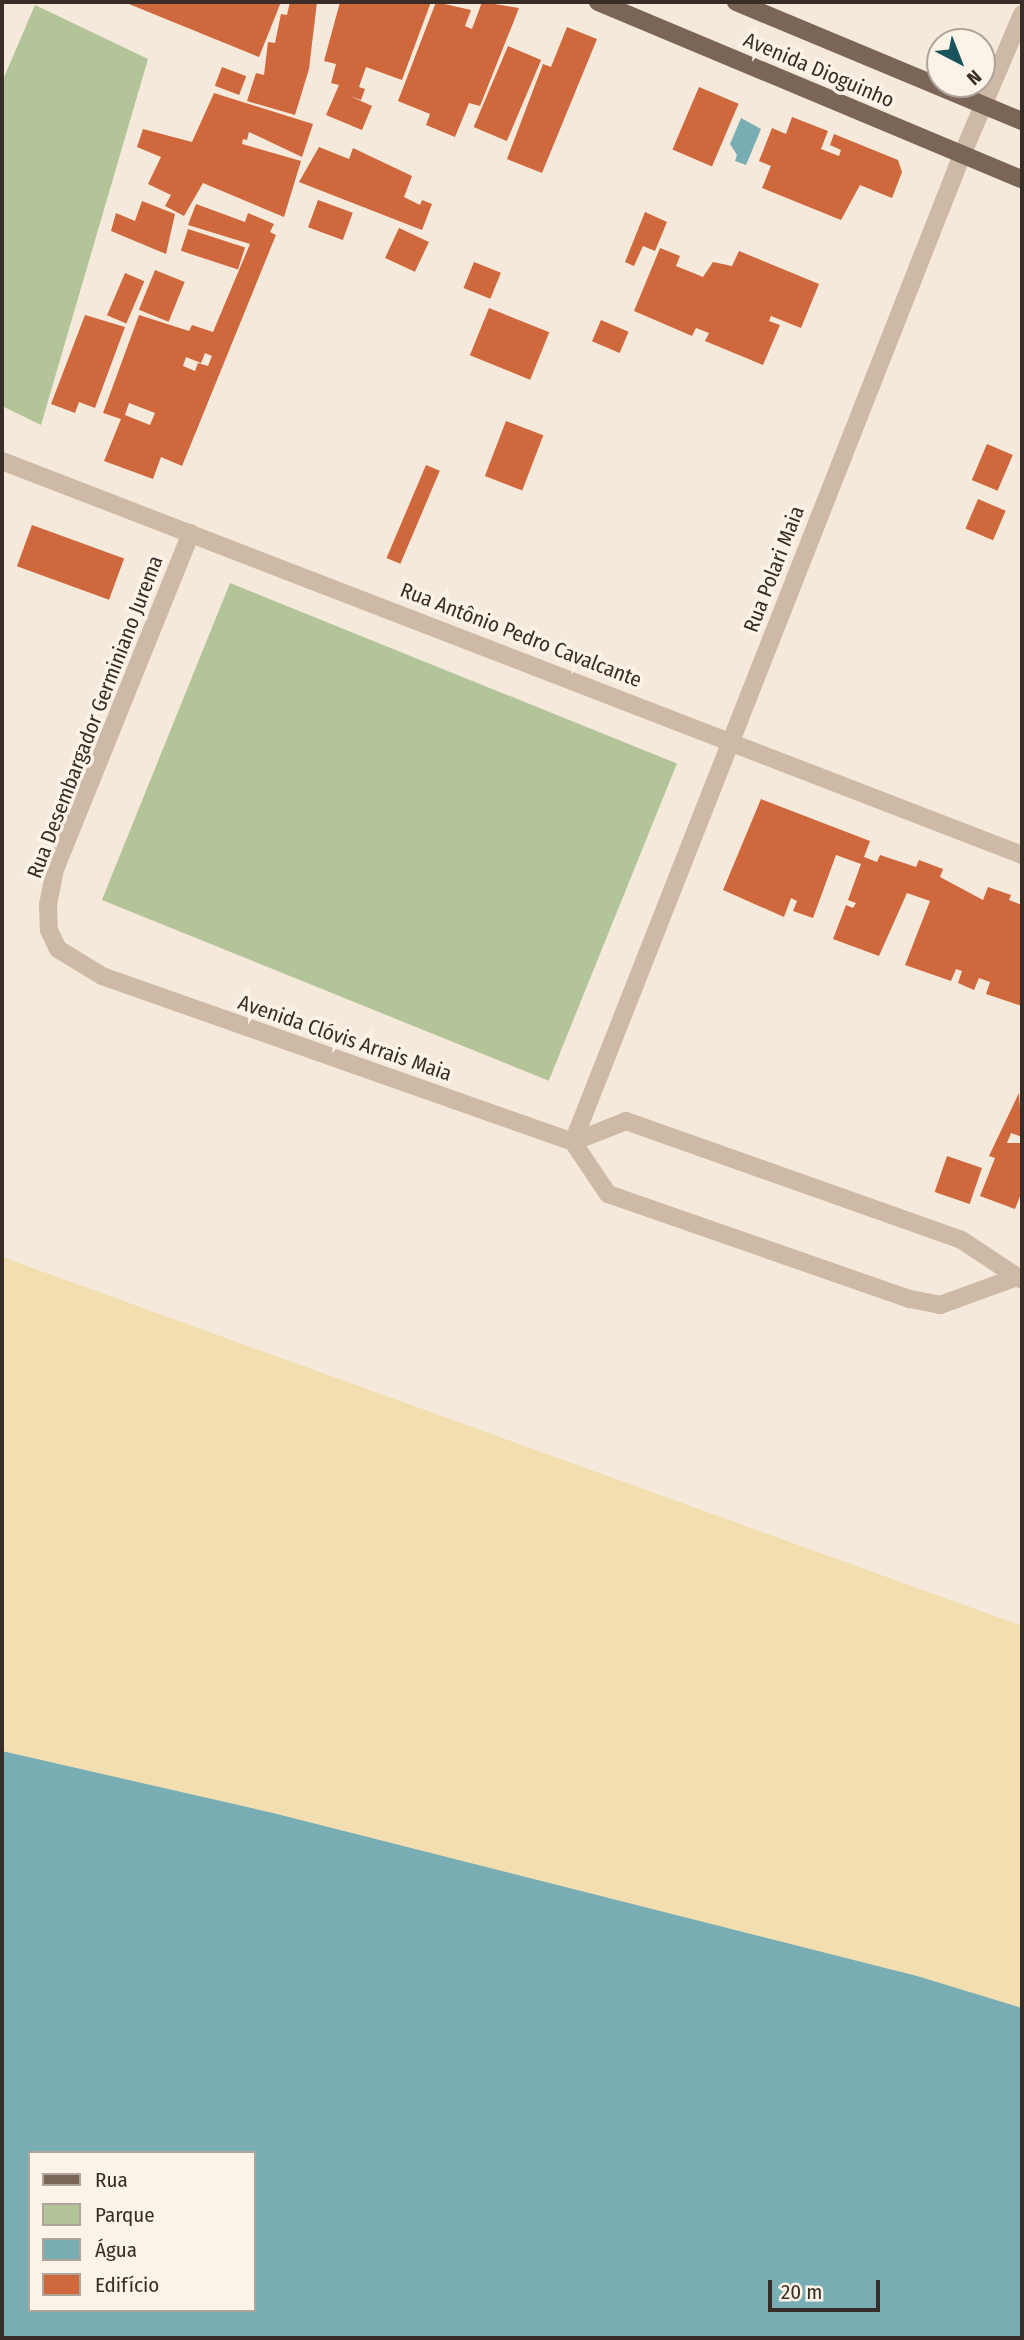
<!DOCTYPE html>
<meta charset="utf-8">
<style>
body{margin:0}
#map{position:relative;width:1024px;height:2340px;overflow:hidden;background:#f4e9da;font-family:"Fira Sans Condensed",sans-serif}
div>[style]{position:absolute}
[style*='--x']{left:calc(var(--x)*1px);top:calc(var(--y)*1px);width:calc(var(--w)*1px);rotate:calc(var(--a)*1deg)}
.green>*{inset:0;background:#b3c499;transform-origin:0 0}
.sand>*{inset:0;background:#f2deae}
.water>*{inset:0;background:#77adb3}
.building>*{inset:0;background:#cf683d;transform-origin:0 0}
.street>*{height:18px;margin:-9px;padding:0 9px;transform-origin:9px;border-radius:9px;background:#cdb9a5}
.primary>*{height:18px;margin:-9px;padding:0 9px;transform-origin:9px;border-radius:9px;background:#7b6557}
span{translate:-50% -50%;white-space:nowrap;text-align:center;line-height:1.15;-webkit-text-stroke:7px #fbf3e7;paint-order:stroke}
.street-label{font-size:21px;color:#382d27}
.frame{position:absolute;inset:0;border:4px solid #382d27;pointer-events:none}
.legend{position:absolute;left:28px;top:2151px;width:228px;height:161px;box-sizing:border-box;background:#fbf3e7;border:2px solid #ada49a;margin:0;padding:9px 12px;list-style:none;font-size:21px;color:#382d27}
.legend li{display:flex;align-items:center;gap:14px;height:35px}
.legend b{width:35px;border:2px solid #ada49a}
.north{position:absolute;left:926px;top:28px;width:70px;height:70px;box-sizing:border-box;background:#fbf3e7;border:2px solid #ada49a;border-radius:50%;rotate:138deg;font-size:19px;font-weight:700;line-height:28px;text-align:center;color:#382d27}
.north::after{content:'';display:block;margin:auto;width:24px;height:32px;background:#19545c;clip-path:polygon(50% 0,100% 100%,50% 72%,0 100%)}
.scale{position:absolute;left:768px;top:2280px;width:112px;height:32px;box-sizing:border-box;border:4px solid #382d27;border-top:0;padding-left:9px;font-size:21px;line-height:24px;white-space:nowrap;color:#382d27;-webkit-text-stroke:5px #fbf3e7;paint-order:stroke}
</style>
<div id="map">
<div class="green">
<i style="clip-path:polygon(35px 5px,148px 59px,41px 425px,2px 406px,2px 82px)"></i>
<i style="left:230px;top:583px;width:482px;height:342px;rotate:22deg"></i>
</div>
<div class="sand">
<i style="clip-path:polygon(2px 1257px,1022px 1626px,1022px 2008px,917px 1976px,273px 1813px,2px 1751px)"></i>
</div>
<div class="water">
<i style="clip-path:polygon(741px 118px,761px 129px,746px 165px,735px 161px,737px 155px,730px 144px)"></i>
<i style="clip-path:polygon(evenodd,2px 1751px,273px 1813px,917px 1976px,1022px 2008px,1022px 2338px,2px 2338px,2px 1751px,30px 2153px,254px 2153px,254px 2310px,30px 2310px,30px 2153px)"></i>
</div>
<div class="building">
<i style="clip-path:polygon(124px 2px,248px 4px,281px 2px,259px 57px)"></i>
<i style="clip-path:polygon(290px 2px,317px 2px,309px 69px,295px 115px,247px 101px,256px 73px,264px 75px,268px 42px,275px 43px,281px 14px,287px 15px)"></i>
<i style="clip-path:polygon(340px 2px,431px 2px,402px 80px,366px 67px,359px 87px,365px 89px,361px 100px,350px 96px,372px 106px,362px 130px,326px 115px,339px 85px,331px 83px,336px 64px,324px 61px)"></i>
<i style="clip-path:polygon(436px 2px,471px 10px,465px 26px,472px 29px,482px 2px,519px 8px,480px 106px,469px 103px,455px 137px,426px 125px,430px 114px,398px 101px)"></i>
<i style="clip-path:polygon(567px 27px,597px 39px,542px 173px,507px 159px,543px 64px,551px 67px)"></i>
<i style="left:508px;top:46px;width:36px;height:88px;rotate:23deg"></i>
<i style="left:222px;top:67px;width:26px;height:20px;rotate:21deg"></i>
<i style="left:699px;top:87px;width:43px;height:68px;rotate:23deg"></i>
<i style="clip-path:polygon(214px 93px,313px 124px,302px 157px,249px 132px,247px 140px,243px 139px,242px 144px,301px 161px,284px 217px,203px 183px,184px 216px,165px 206px,171px 195px,148px 184px,161px 157px,137px 147px,143px 129px,192px 142px)"></i>
<i style="clip-path:polygon(792px 117px,828px 131px,821px 149px,839px 156px,841px 150px,830px 145px,834px 134px,898px 160px,902px 172px,892px 198px,860px 185px,841px 220px,762px 188px,771px 166px,759px 161px,772px 128px,786px 134px)"></i>
<i style="clip-path:polygon(319px 147px,349px 159px,353px 148px,412px 176px,404px 197px,420px 205px,422px 200px,432px 204px,422px 230px,299px 182px)"></i>
<i style="left:318px;top:200px;width:37px;height:29px;rotate:20deg"></i>
<i style="clip-path:polygon(142px 201px,175px 214px,166px 254px,111px 231px,116px 213px,135px 221px)"></i>
<i style="clip-path:polygon(evenodd,196px 204px,245px 222px,248px 213px,274px 224px,270px 232px,276px 235px,182px 466px,161px 457px,153px 479px,104px 461px,121px 419px,103px 413px,139px 315px,189px 331px,192px 325px,213px 332px,250px 244px,188px 225px,196px 204px,205px 353px,212px 356px,208px 366px,198px 363px,195px 371px,183px 366px,186px 357px,201px 363px,205px 353px,196px 204px,129px 403px,155px 413px,150px 425px,125px 415px,129px 403px)"></i>
<i style="clip-path:polygon(645px 212px,667px 222px,655px 251px,643px 246px,634px 266px,625px 262px)"></i>
<i style="left:399px;top:228px;width:33px;height:33px;rotate:25deg"></i>
<i style="left:188px;top:229px;width:60px;height:23px;rotate:18deg"></i>
<i style="clip-path:polygon(660px 248px,680px 256px,676px 266px,703px 277px,713px 262px,732px 266px,739px 251px,819px 284px,801px 328px,771px 316px,769px 321px,780px 325px,763px 365px,705px 341px,709px 333px,696px 328px,692px 336px,634px 311px)"></i>
<i style="left:474px;top:262px;width:29px;height:28px;rotate:22deg"></i>
<i style="left:155px;top:270px;width:32px;height:43px;rotate:22deg"></i>
<i style="left:125px;top:273px;width:21px;height:46px;rotate:23deg"></i>
<i style="left:489px;top:308px;width:65px;height:51px;rotate:22deg"></i>
<i style="clip-path:polygon(85px 315px,125px 327px,95px 408px,79px 402px,75px 413px,51px 404px)"></i>
<i style="left:601px;top:320px;width:30px;height:23px;rotate:23deg"></i>
<i style="left:506px;top:421px;width:40px;height:59px;rotate:21deg"></i>
<i style="left:987px;top:444px;width:28px;height:39px;rotate:23deg"></i>
<i style="left:426px;top:465px;width:15px;height:101px;rotate:23deg"></i>
<i style="left:978px;top:499px;width:30px;height:32px;rotate:23deg"></i>
<i style="left:32px;top:525px;width:98px;height:44px;rotate:20deg"></i>
<i style="clip-path:polygon(761px 799px,870px 841px,864px 857px,877px 862px,880px 855px,916px 867px,919px 860px,943px 869px,940px 877px,983px 900px,988px 887px,1011px 895px,1009px 900px,1022px 905px,1022px 1006px,986px 994px,990px 982px,979px 978px,974px 990px,958px 983px,962px 971px,956px 969px,951px 981px,905px 965px,930px 901px,907px 893px,879px 956px,833px 939px,846px 905px,853px 908px,856px 903px,848px 900px,861px 864px,836px 855px,813px 918px,793px 911px,797px 901px,791px 898px,784px 917px,723px 890px)"></i>
<i style="clip-path:polygon(1019px 1093px,1022px 1137px,1011px 1133px,1007px 1143px,1022px 1143px,1022px 1191px,1015px 1209px,980px 1196px,995px 1158px,989px 1156px)"></i>
<i style="left:947px;top:1156px;width:37px;height:38px;rotate:19deg"></i>
</div>
<div class="street">
<i style="--x:2;--y:461;--w:1093;--a:21.12"></i>
<i style="--x:191;--y:533;--w:362;--a:112"></i>
<i style="--x:55;--y:869;--w:37;--a:101"></i>
<i style="--x:48;--y:905;--w:25;--a:88"></i>
<i style="--x:49;--y:930;--w:21;--a:65"></i>
<i style="--x:58;--y:949;--w:52;--a:31.5"></i>
<i style="--x:102;--y:976;--w:499;--a:19.4"></i>
<i style="--x:573;--y:1142;--w:63;--a:56.1"></i>
<i style="--x:608;--y:1194;--w:320;--a:19.2"></i>
<i style="--x:910;--y:1299;--w:31;--a:11"></i>
<i style="--x:940;--y:1305;--w:79;--a:-20"></i>
<i style="--x:573;--y:1142;--w:1061;--a:-68.49"></i>
<i style="--x:962;--y:155;--w:153;--a:-66.9"></i>
<i style="--x:573;--y:1142;--w:57;--a:-21.6"></i>
<i style="--x:626;--y:1121;--w:354;--a:19.5"></i>
<i style="--x:960;--y:1239;--w:74;--a:33.5"></i>
</div>
<div class="primary">
<i style="--x:598;--y:2;--w:459;--a:22.7"></i>
<i style="--x:736;--y:2;--w:310;--a:22.6"></i>
</div>
<div class="street-label">
<span style="left:819px;top:70px;rotate:23deg">Avenida Dioguinho</span>
<span style="left:774px;top:569px;rotate:-69deg">Rua Polari Maia</span>
<span style="left:521px;top:635px;rotate:21deg">Rua Antônio Pedro Cavalcante</span>
<span style="left:95px;top:717px;rotate:-69deg">Rua Desembargador Germiniano Jurema</span>
<span style="left:345px;top:1038px;rotate:19deg">Avenida Clóvis Arrais Maia</span>
</div>
<div class="frame"></div>
<ul class="legend">
<li><b style="height:9px;background:#7b6557"></b>Rua</li>
<li><b style="height:19px;background:#b3c499"></b>Parque</li>
<li><b style="height:19px;background:#77adb3"></b>Água</li>
<li><b style="height:19px;background:#cf683d"></b>Edifício</li>
</ul>
<div class="north">N</div>
<div class="scale">20 m</div>
</div>
